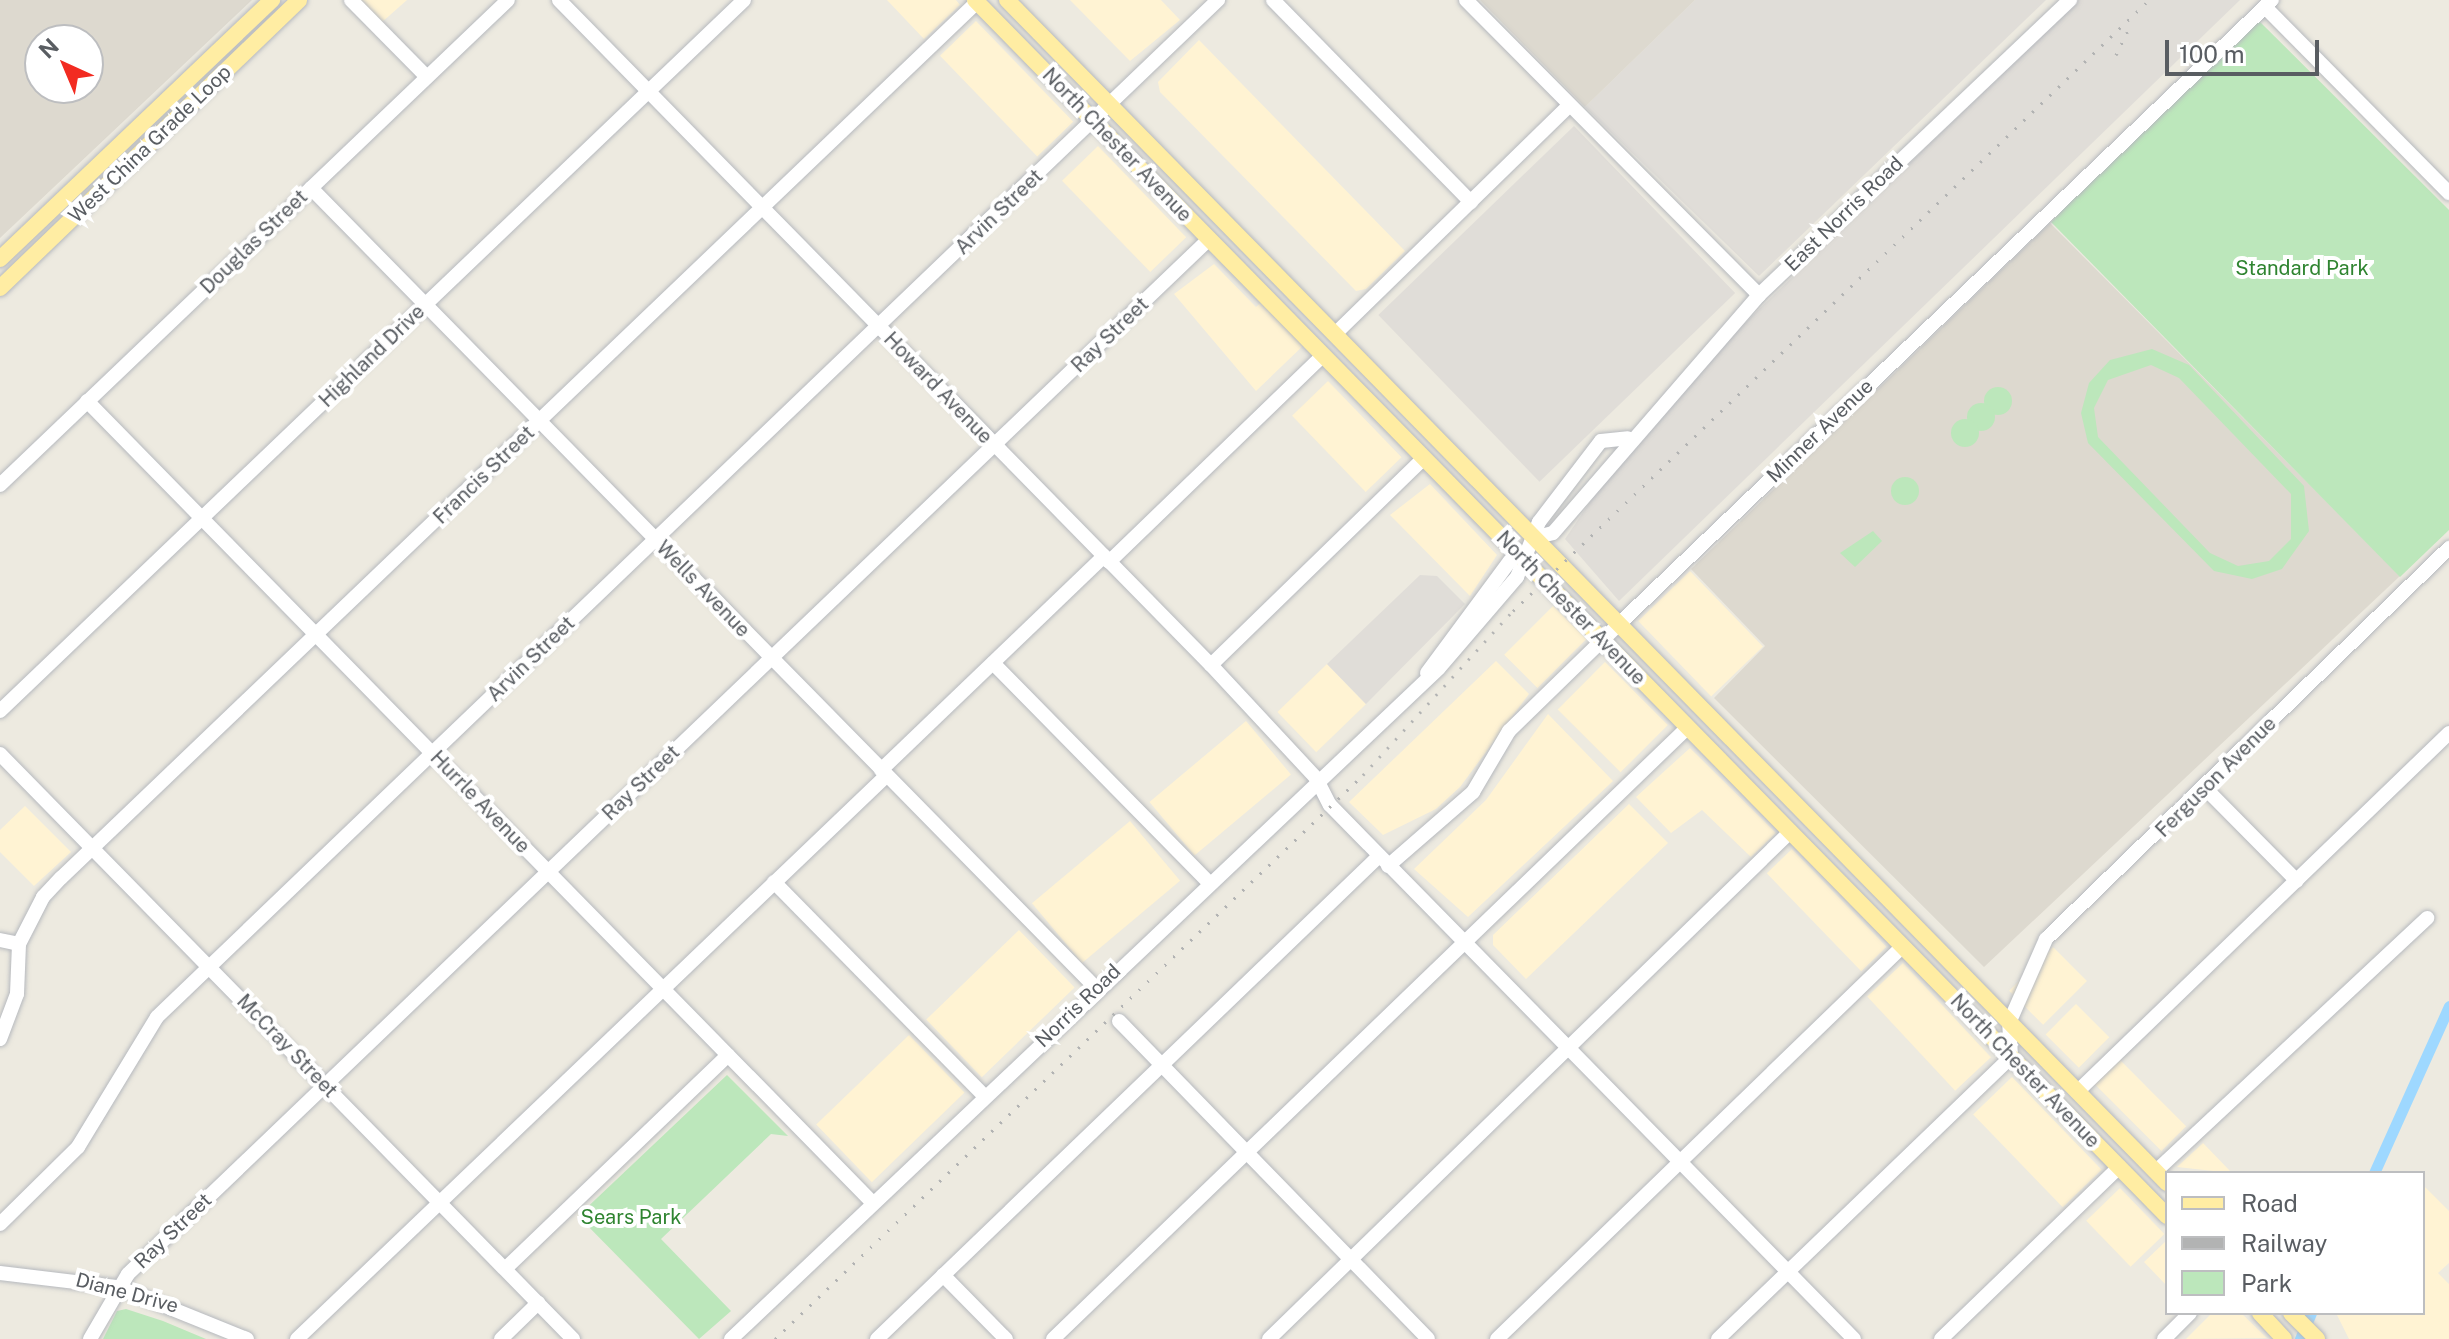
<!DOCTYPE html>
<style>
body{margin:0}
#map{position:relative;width:2449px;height:1339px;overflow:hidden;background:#edeae0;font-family:"Public Sans",sans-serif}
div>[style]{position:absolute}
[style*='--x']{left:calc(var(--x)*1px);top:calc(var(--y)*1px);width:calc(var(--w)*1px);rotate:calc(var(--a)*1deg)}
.commercial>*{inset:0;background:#fff3d3;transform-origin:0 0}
.industrial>*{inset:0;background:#e0ddd8;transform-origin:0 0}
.education>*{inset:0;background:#ddd9cf}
.green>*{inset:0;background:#bce7bb}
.round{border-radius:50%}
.canal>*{height:11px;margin:-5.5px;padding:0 5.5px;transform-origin:5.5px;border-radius:5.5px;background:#9ed8ff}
.roads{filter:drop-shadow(0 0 2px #b6b9be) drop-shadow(0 0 2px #b6b9be)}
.minor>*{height:14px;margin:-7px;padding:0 7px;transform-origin:7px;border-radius:7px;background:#fff}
.major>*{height:16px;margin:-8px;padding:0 8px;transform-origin:8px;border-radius:8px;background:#ffeda3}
.rail>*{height:3px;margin-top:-1.5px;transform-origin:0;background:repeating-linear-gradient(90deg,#b2b3b3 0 2px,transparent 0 12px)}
span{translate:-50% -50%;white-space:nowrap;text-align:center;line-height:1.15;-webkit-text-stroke:8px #fff;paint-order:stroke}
.street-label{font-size:20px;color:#595d62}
.park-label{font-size:20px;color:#2f8430}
.legend{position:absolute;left:2165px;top:1171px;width:260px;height:144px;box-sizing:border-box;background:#fff;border:2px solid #bdbec0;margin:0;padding:10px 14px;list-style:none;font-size:24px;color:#595d62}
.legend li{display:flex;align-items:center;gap:16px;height:40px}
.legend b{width:40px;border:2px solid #bdbec0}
.north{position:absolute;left:24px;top:24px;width:80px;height:80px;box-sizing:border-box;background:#fff;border:2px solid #bdbec0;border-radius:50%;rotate:316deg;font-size:22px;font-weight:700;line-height:32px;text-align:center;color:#595d62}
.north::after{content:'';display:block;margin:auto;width:28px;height:36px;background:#f22b21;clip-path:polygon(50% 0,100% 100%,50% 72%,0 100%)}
.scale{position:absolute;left:2165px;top:40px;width:154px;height:36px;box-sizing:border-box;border:4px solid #595d62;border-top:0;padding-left:10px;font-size:24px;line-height:28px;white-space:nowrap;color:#595d62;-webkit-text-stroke:6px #fff;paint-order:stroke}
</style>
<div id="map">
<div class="commercial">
<i style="clip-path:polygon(357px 0,407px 0,381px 23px)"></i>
<i style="clip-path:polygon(887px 0,956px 0,960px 5px,924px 39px)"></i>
<i style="clip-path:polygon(1070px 0,1161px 0,1180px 20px,1130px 61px)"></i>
<i style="left:976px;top:21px;width:140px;height:50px;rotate:46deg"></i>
<i style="clip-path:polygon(1199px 40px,1405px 251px,1366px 289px,1356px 291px,1160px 92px,1158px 82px)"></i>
<i style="left:1098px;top:146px;width:127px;height:50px;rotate:46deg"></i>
<i style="clip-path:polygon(1214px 264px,1256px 307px,1265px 299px,1307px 342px,1256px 391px,1174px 294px)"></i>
<i style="left:1328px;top:381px;width:106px;height:50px;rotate:46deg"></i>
<i style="clip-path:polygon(1430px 484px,1497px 555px,1470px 596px,1390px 515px)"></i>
<i style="left:1690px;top:571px;width:105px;height:72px;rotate:46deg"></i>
<i style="left:1553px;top:606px;width:47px;height:69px;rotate:45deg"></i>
<i style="clip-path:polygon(1496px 661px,1529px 694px,1460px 787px,1436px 809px,1383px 835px,1349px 802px)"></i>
<i style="left:1605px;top:662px;width:89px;height:67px;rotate:45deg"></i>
<i style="left:1327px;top:664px;width:56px;height:69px;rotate:46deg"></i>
<i style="clip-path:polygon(1548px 714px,1613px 781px,1468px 917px,1414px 869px,1486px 800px)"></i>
<i style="left:1246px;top:721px;width:70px;height:126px;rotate:50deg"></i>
<i style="clip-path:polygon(1690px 748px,1776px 833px,1751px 857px,1702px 810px,1671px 833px,1636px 797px)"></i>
<i style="clip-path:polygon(1629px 804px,1668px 843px,1526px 979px,1493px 945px,1493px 935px)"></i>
<i style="clip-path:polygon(25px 806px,71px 852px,34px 886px,0 852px,0 830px)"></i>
<i style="left:1130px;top:821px;width:78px;height:128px;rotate:50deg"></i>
<i style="left:1792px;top:849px;width:136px;height:35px;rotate:46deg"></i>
<i style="left:1019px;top:930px;width:80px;height:129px;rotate:46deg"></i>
<i style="left:2053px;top:947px;width:48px;height:62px;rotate:45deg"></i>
<i style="left:1903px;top:963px;width:129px;height:49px;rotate:47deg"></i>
<i style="left:2076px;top:1004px;width:47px;height:43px;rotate:45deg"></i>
<i style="left:909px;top:1035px;width:80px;height:129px;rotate:46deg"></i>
<i style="left:2119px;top:1059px;width:95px;height:35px;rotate:45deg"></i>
<i style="left:2012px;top:1077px;width:129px;height:54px;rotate:46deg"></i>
<i style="clip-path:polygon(2203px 1143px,2231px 1172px,2232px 1173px,2177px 1167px)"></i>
<i style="clip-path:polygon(2423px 1185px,2449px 1211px,2449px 1263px,2438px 1273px,2449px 1284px,2449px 1339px,2349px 1339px,2336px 1313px,2423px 1313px)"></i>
<i style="left:2120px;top:1188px;width:64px;height:47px;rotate:46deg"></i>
<i style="clip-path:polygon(2167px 1240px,2167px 1286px,2144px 1262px)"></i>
<i style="clip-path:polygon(2212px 1313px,2241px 1313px,2267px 1338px,2186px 1339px)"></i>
</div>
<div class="industrial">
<i style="clip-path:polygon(1695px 0,2046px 0,1759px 276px,1585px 107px)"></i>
<i style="clip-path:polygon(2078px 0,2240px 0,1619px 601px,1565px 539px,1647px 418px)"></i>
<i style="left:1574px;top:126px;width:232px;height:272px;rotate:46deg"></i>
<i style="clip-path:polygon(1420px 575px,1437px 576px,1465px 604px,1366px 704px,1327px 664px)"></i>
</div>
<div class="education">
<i style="clip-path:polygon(evenodd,0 0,252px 0,0 238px,0 0,88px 40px,88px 88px,40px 88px,40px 40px,88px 40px)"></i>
<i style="clip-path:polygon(1480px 0,1695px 0,1585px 107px)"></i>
<i style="clip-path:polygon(2050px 223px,2400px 576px,1984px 967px,1714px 698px,1765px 646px,1691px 569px)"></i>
</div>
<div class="green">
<i style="clip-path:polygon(2253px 15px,2449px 210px,2449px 530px,2400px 577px,2051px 222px)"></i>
<i style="clip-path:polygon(evenodd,2152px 349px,2189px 365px,2304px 486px,2309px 531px,2282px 569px,2252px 579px,2214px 571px,2088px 443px,2081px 413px,2089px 383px,2110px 360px,2152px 349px,2151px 365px,2179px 378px,2291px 494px,2291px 539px,2269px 561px,2238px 566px,2210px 553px,2098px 437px,2094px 408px,2108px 380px,2151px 365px)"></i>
<i class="round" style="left:1984px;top:387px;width:28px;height:28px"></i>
<i class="round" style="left:1967px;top:403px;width:28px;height:28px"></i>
<i class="round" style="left:1951px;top:419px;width:28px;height:28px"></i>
<i class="round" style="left:1891px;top:477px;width:28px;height:28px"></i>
<i style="clip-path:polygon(1873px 531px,1882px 541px,1855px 567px,1840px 553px)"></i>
<i style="clip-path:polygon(727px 1075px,788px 1136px,771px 1134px,661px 1239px,731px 1311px,699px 1339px,578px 1216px)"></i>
<i style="clip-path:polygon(126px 1309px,163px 1321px,206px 1339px,103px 1339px,117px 1311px)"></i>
</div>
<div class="canal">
<i style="--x:2374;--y:1173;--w:183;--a:-65.8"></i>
<i style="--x:2300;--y:1339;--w:28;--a:-67"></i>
</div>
<div class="roads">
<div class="minor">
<i style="--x:351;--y:0;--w:108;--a:45.4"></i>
<i style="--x:559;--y:0;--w:931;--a:45.57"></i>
<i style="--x:1211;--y:665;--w:154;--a:47.1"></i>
<i style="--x:1316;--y:778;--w:30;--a:63"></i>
<i style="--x:1330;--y:805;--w:748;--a:45.54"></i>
<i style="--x:1273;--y:0;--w:283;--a:45.6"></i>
<i style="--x:1466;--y:0;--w:416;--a:45.2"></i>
<i style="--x:2265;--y:7;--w:262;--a:45.3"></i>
<i style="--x:311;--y:188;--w:1122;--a:45.54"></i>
<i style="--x:1335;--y:334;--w:327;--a:-44.3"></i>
<i style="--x:87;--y:401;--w:1123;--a:45.58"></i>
<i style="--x:0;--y:485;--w:702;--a:-43.67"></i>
<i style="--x:1537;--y:537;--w:16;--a:-14"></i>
<i style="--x:1553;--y:533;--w:315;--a:-49.1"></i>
<i style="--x:1759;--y:295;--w:429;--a:-43.5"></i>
<i style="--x:1109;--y:562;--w:298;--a:-44"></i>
<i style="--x:993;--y:663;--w:307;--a:45.5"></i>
<i style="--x:1211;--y:665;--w:297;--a:-44.2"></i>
<i style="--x:1427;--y:673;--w:139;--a:-53.5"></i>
<i style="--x:1510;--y:561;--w:13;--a:-23"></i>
<i style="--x:0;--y:711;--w:1029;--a:-43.7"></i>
<i style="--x:0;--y:754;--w:819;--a:45.59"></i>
<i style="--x:881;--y:770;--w:309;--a:-43.8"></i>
<i style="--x:2204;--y:787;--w:132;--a:45.3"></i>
<i style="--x:1388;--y:866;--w:113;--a:-41"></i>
<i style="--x:1473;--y:792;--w:71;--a:-59.5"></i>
<i style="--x:1509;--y:731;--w:153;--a:-44.2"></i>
<i style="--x:1619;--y:624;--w:903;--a:-43.7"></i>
<i style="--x:774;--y:882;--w:300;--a:45.5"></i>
<i style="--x:0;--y:940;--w:19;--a:12"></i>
<i style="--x:19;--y:944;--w:53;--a:-62.9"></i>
<i style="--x:43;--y:897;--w:26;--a:-47"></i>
<i style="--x:61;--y:878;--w:1267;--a:-43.72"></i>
<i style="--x:1119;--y:1021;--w:443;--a:45.8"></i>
<i style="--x:0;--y:1039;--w:48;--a:-69.3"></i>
<i style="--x:17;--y:994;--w:50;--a:-87.7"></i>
<i style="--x:2077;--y:1092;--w:517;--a:-43.98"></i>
<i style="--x:2156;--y:1171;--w:371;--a:-43"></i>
<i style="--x:0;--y:1224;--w:110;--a:-44.6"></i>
<i style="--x:78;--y:1147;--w:152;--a:-58.7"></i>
<i style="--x:157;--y:1017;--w:1470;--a:-43.79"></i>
<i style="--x:505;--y:1269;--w:309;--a:-43.8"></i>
<i style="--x:0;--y:1273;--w:119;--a:6.8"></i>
<i style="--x:118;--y:1287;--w:139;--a:22"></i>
<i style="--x:943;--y:1275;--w:90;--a:45.5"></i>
<i style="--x:90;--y:1339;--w:75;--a:-59.7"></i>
<i style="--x:128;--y:1274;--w:1497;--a:-43.75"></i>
<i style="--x:297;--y:1339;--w:815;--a:-43.71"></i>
<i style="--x:501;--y:1339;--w:52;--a:-44.2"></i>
<i style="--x:731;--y:1339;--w:975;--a:-43.46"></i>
<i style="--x:1439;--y:668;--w:120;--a:-49.4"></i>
<i style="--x:1517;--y:577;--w:59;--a:-68.2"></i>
<i style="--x:1539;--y:522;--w:102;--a:-52.6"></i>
<i style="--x:1601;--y:441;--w:27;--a:-6"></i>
<i style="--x:877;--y:1339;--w:697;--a:-43.89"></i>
<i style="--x:1053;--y:1339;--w:882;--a:-43.94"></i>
<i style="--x:1269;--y:1339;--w:727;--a:-44.22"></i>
<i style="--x:1497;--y:1339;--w:565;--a:-44.07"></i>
<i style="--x:1718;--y:1339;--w:407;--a:-43.9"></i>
<i style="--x:2011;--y:1057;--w:34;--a:-93"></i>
<i style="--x:2009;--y:1023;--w:92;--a:-66.2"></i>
<i style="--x:2046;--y:939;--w:562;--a:-44.13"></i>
<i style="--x:1941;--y:1339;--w:248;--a:-44"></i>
<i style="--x:2164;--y:1339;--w:37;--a:-45"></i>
</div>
<div class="major">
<i style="--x:975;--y:0;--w:1703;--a:45.57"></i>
<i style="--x:1007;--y:0;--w:1657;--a:45.56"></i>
<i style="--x:0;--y:259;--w:376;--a:-43.6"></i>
<i style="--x:0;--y:288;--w:415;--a:-43.9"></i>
<i style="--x:2260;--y:1313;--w:35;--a:47"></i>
<i style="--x:2291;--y:1313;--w:37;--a:45"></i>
</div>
</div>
<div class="rail">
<i style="--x:2116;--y:55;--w:30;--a:-64"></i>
<i style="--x:775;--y:1339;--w:815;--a:-43.81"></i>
<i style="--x:1363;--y:775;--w:222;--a:-47.6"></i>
<i style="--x:1513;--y:611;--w:882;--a:-43.85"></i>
</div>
<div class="street-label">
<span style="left:150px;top:144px;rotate:-44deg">West China Grade Loop</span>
<span style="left:1117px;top:145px;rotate:46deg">North Chester Avenue</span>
<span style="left:999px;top:212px;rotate:-44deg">Arvin Street</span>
<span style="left:1844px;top:214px;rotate:-44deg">East Norris Road</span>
<span style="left:254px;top:242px;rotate:-44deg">Douglas Street</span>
<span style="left:1110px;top:335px;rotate:-44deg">Ray Street</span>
<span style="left:372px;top:356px;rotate:-44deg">Highland Drive</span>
<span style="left:938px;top:388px;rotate:46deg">Howard Avenue</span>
<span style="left:1820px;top:431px;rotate:-44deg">Minner Avenue</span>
<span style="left:484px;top:475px;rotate:-44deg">Francis Street</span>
<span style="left:703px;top:589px;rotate:46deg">Wells Avenue</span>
<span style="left:1571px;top:608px;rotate:46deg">North Chester Avenue</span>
<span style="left:531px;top:659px;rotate:-44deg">Arvin Street</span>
<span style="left:2216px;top:777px;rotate:-45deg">Ferguson Avenue</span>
<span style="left:641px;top:783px;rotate:-44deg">Ray Street</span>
<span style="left:480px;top:802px;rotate:46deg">Hurrle Avenue</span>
<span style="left:1078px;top:1006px;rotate:-44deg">Norris Road</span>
<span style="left:287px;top:1046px;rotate:46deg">McCray Street</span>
<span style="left:2025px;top:1071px;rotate:46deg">North Chester Avenue</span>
<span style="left:173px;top:1231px;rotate:-44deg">Ray Street</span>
<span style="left:127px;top:1293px;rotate:15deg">Diane Drive</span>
</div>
<div class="park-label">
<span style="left:2302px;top:268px">Standard Park</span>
<span style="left:631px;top:1217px">Sears Park</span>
</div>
<ul class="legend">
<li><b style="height:10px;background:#ffeda3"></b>Road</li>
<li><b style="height:10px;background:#b2b3b3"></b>Railway</li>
<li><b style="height:22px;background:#bce7bb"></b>Park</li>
</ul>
<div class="north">N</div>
<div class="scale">100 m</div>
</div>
